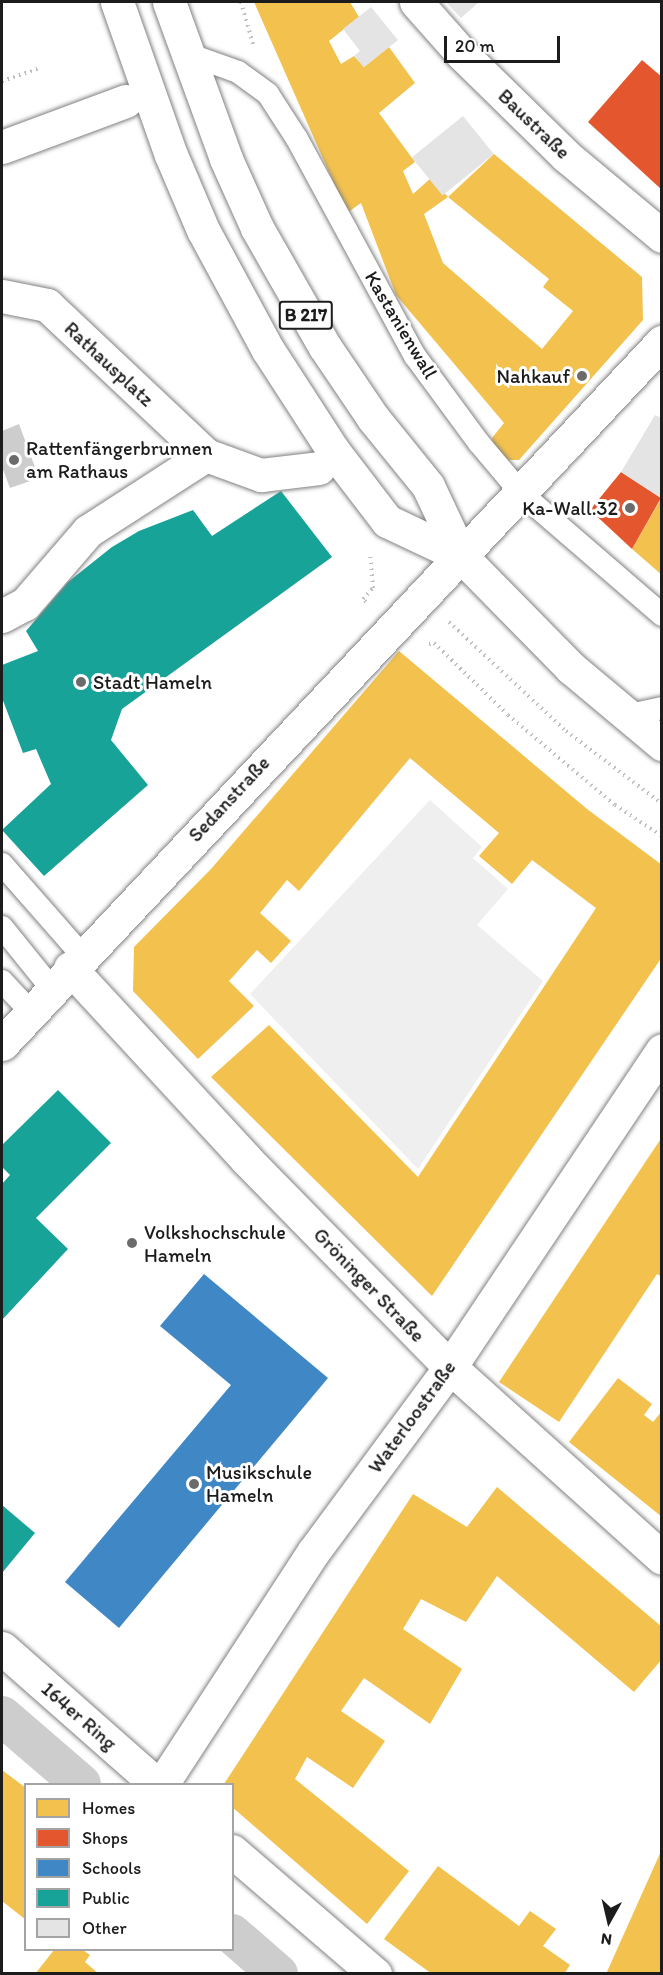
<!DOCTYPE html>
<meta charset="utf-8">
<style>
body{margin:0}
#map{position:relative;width:663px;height:1975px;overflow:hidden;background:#fff;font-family:Itim,sans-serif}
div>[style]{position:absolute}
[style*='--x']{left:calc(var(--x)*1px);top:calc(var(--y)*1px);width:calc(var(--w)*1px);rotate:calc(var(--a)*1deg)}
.green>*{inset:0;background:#efefef}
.water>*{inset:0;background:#cdcdcd}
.homes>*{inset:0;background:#f2c14e}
.shops>*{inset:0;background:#e4572e}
.schools>*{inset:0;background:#3f88c5}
.public>*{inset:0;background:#17a398}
.canal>*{height:40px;margin:-20px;padding:0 20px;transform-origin:20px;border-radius:20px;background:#cdcdcd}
.building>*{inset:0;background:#e4e4e4;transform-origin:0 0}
.path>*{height:4px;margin-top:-2px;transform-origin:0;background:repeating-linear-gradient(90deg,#bebebe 0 1.5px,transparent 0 6px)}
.roads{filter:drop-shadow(0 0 2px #828282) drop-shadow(0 0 2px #828282)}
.service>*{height:22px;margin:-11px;padding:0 11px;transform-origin:11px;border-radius:11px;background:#fff}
.pedestrian>*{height:33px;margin:-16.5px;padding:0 16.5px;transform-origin:16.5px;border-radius:16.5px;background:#fff}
.minor>*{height:33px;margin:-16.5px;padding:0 16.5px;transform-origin:16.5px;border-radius:16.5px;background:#fff}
.primary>*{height:33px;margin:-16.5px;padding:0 16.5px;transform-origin:16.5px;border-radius:16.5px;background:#fff}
.dots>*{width:16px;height:16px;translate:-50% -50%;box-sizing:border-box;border:3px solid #fff;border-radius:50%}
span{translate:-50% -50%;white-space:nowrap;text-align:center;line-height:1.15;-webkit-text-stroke:6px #fff;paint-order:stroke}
.shield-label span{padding:2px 4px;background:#fff;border:2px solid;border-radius:4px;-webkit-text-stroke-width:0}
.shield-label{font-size:18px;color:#1c1c1c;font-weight:700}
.street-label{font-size:20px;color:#1c1c1c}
.poi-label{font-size:20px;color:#1c1c1c}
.right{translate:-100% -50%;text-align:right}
.left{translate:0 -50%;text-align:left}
.frame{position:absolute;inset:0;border:3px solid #1c1c1c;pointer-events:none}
.legend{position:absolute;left:24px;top:1783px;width:210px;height:168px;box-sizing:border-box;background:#fff;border:2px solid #a4a4a4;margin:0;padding:8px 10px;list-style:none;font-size:18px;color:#1c1c1c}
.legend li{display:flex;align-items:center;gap:12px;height:30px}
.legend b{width:30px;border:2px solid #a4a4a4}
.north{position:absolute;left:579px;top:1891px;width:60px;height:60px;-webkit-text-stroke:4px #fff;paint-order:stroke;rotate:188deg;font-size:16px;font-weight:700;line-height:24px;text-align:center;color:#1c1c1c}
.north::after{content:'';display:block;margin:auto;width:21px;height:27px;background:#1c1c1c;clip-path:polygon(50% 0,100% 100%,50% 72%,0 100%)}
.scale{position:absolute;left:444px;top:36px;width:116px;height:27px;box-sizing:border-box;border:3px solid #1c1c1c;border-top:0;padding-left:8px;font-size:18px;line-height:21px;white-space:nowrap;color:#1c1c1c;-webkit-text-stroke:4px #fff;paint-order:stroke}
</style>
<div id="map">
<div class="green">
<i style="clip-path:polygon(430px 800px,482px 847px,473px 858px,508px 889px,477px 925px,543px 981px,418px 1169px,250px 994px)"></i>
</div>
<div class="water">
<i style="clip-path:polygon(19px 424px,39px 478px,10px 488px,2px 467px,2px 431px)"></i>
</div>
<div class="homes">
<i style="clip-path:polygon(254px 2px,350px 2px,359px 17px,329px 41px,341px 64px,354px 56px,364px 67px,389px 47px,415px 83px,379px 113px,415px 162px,403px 171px,413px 194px,431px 178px,448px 197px,424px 214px,443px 263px,542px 349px,573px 311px,543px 287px,549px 279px,448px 197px,494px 154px,642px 277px,643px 320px,519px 460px,509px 460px,493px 448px,492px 438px,504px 423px,396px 295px,361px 203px,347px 213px)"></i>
<i style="clip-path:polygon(662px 497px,662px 575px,632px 549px)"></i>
<i style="clip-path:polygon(399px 651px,587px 809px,662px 865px,662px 957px,432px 1296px,211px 1077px,269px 1025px,418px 1177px,596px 908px,532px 860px,512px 884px,479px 856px,499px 833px,410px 758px,299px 891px,287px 880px,260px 913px,291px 941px,271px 963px,257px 950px,229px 981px,254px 1006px,198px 1059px,133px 991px,134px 947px,211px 869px)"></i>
<i style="clip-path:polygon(662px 1137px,662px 1277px,657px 1274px,559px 1422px,499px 1382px)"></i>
<i style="clip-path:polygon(618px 1378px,652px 1404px,644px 1415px,653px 1422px,662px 1411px,662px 1517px,569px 1442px)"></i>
<i style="clip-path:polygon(497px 1487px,662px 1627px,662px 1659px,634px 1692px,497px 1576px,466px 1622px,421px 1599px,403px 1629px,462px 1669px,430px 1724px,364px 1678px,341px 1711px,385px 1741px,353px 1788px,307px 1757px,295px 1779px,409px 1871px,367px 1924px,232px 1807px,232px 1784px,224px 1784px,413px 1494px,467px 1527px)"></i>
<i style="clip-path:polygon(2px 1770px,26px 1788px,26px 1920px,2px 1901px)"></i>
<i style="clip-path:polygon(662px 1849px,662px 1974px,606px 1974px)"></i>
<i style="clip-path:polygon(438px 1866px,519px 1926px,530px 1911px,556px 1929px,543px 1946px,570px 1965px,564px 1974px,432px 1974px,384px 1939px)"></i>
<i style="clip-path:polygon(54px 1950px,83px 1950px,90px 1955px,85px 1962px,99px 1974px,35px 1974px)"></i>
</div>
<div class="shops">
<i style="clip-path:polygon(642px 60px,662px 77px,662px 190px,588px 122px)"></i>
<i style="clip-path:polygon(621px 472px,661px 498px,632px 549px,590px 510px)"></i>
</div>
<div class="schools">
<i style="clip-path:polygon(204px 1274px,328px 1378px,119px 1628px,65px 1582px,231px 1385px,160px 1326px)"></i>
</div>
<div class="public">
<i style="clip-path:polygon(281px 491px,332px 557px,122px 709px,111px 740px,148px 785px,44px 876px,2px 830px,51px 784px,36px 749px,23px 753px,2px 698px,2px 665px,38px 651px,26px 631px,68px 582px,112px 547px,139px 531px,193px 510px,212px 536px)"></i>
<i style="clip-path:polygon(58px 1090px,111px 1143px,36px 1218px,68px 1249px,2px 1320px,2px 1184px,10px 1175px,2px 1167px,2px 1145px)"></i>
<i style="clip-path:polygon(2px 1505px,35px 1533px,2px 1573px)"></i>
</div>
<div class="canal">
<i style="--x:2;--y:1716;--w:104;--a:40.7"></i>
<i style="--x:232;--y:1934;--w:61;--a:41"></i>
</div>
<div class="building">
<i style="clip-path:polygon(446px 2px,479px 2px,461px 18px)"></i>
<i style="clip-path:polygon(371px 7px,398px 40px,364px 67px,354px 56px,360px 51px,343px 29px)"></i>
<i style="left:463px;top:116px;width:49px;height:66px;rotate:51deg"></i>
<i style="clip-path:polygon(655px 415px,662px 418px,661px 498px,621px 472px)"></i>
</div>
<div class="path">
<i style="--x:241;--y:2;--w:44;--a:74.1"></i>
<i style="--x:2;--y:81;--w:40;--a:-18.9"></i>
<i style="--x:366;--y:602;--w:4;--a:-135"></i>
<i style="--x:363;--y:599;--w:15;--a:-48"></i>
<i style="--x:373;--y:588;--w:35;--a:-95"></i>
<i style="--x:449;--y:622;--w:160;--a:43"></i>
<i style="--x:566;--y:731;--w:121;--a:37.2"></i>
<i style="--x:429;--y:644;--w:5;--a:-11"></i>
<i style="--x:434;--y:643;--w:103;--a:44.2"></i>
<i style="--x:508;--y:715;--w:140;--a:40.1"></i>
<i style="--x:615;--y:805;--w:56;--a:33.4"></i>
</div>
<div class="roads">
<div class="service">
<i style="--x:188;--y:54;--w:53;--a:19.8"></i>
<i style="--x:238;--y:72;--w:37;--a:36"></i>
<i style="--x:268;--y:94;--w:54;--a:57.2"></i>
<i style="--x:297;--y:139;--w:247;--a:61.5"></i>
<i style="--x:415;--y:356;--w:108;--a:53.7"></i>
<i style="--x:479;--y:443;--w:67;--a:49.9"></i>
<i style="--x:522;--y:494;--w:185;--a:40.8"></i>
<i style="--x:625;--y:716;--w:38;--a:-12"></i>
<i style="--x:2;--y:864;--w:121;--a:48.7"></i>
<i style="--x:2;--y:927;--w:80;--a:51.1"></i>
<i style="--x:2;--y:981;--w:42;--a:46.9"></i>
</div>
<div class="pedestrian">
<i style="--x:2;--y:147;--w:132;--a:-20.4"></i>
<i style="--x:2;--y:296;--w:46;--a:11.3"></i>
<i style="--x:47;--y:305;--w:219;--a:43.3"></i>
<i style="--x:2;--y:616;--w:26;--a:-28"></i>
<i style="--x:25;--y:604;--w:96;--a:-49.2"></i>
<i style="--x:88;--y:531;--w:140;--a:-32.8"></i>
<i style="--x:206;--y:455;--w:59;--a:20"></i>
<i style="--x:261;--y:475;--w:58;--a:-6.9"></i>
</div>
<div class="minor">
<i style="--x:416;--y:2;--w:69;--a:48.5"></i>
<i style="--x:462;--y:54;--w:146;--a:44.4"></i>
<i style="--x:566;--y:156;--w:125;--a:39.8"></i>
<i style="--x:70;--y:968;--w:260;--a:47.3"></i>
<i style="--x:246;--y:1159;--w:291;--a:45.6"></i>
<i style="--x:450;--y:1367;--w:285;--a:42"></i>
<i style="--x:2;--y:1044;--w:964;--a:-46.77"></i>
<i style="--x:2;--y:1648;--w:205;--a:41.4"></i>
<i style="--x:162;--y:1784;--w:278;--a:-56.9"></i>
<i style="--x:314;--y:1551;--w:229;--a:-53.5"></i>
<i style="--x:450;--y:1367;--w:381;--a:-56.2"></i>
<i style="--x:232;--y:1851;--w:189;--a:40.7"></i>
</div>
<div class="primary">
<i style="--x:117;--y:2;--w:162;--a:70.6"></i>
<i style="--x:171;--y:155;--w:82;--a:66.9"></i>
<i style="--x:203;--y:230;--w:136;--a:61.6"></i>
<i style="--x:268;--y:350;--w:118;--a:57.1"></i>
<i style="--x:332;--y:449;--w:91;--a:52.6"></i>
<i style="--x:387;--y:521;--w:82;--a:25.3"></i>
<i style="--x:169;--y:2;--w:167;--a:70"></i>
<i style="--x:226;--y:159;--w:76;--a:65.8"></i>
<i style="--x:257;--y:228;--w:137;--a:60.3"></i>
<i style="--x:325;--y:347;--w:86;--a:55.9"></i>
<i style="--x:373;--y:418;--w:87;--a:51"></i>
<i style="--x:428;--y:486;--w:77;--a:64.8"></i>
<i style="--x:461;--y:556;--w:157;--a:45.5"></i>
<i style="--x:571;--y:668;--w:119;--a:39.9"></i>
</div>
</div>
<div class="dots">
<i style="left:582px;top:376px;background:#6b6b6b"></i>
<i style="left:14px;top:460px;background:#6b6b6b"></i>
<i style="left:630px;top:508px;background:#6b6b6b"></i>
<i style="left:81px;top:682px;background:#6b6b6b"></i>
<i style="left:132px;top:1243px;background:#6b6b6b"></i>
<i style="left:194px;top:1484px;background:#6b6b6b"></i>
</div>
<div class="shield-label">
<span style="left:306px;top:315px">B 217</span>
</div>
<div class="street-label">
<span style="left:534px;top:124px;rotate:44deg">Baustraße</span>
<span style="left:401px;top:325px;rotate:59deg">Kastanienwall</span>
<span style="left:109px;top:364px;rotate:43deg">Rathausplatz</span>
<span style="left:229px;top:799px;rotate:-47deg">Sedanstraße</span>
<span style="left:369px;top:1285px;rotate:46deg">Gröninger Straße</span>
<span style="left:412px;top:1417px;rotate:-54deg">Waterloostraße</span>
<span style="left:79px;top:1716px;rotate:41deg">164er Ring</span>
</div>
<div class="poi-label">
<span class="right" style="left:570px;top:376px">Nahkauf</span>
<span class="left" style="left:26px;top:460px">Rattenfängerbrunnen<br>am Rathaus</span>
<span class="right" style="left:618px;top:508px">Ka-Wall.32</span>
<span class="left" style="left:93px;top:682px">Stadt Hameln</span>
<span class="left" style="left:144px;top:1244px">Volkshochschule<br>Hameln</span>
<span class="left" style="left:206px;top:1484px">Musikschule<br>Hameln</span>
</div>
<div class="frame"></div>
<ul class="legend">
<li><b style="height:16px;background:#f2c14e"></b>Homes</li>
<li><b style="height:16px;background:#e4572e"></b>Shops</li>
<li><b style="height:16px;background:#3f88c5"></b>Schools</li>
<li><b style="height:16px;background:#17a398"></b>Public</li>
<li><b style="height:16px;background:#e4e4e4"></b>Other</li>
</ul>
<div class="north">N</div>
<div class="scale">20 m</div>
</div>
